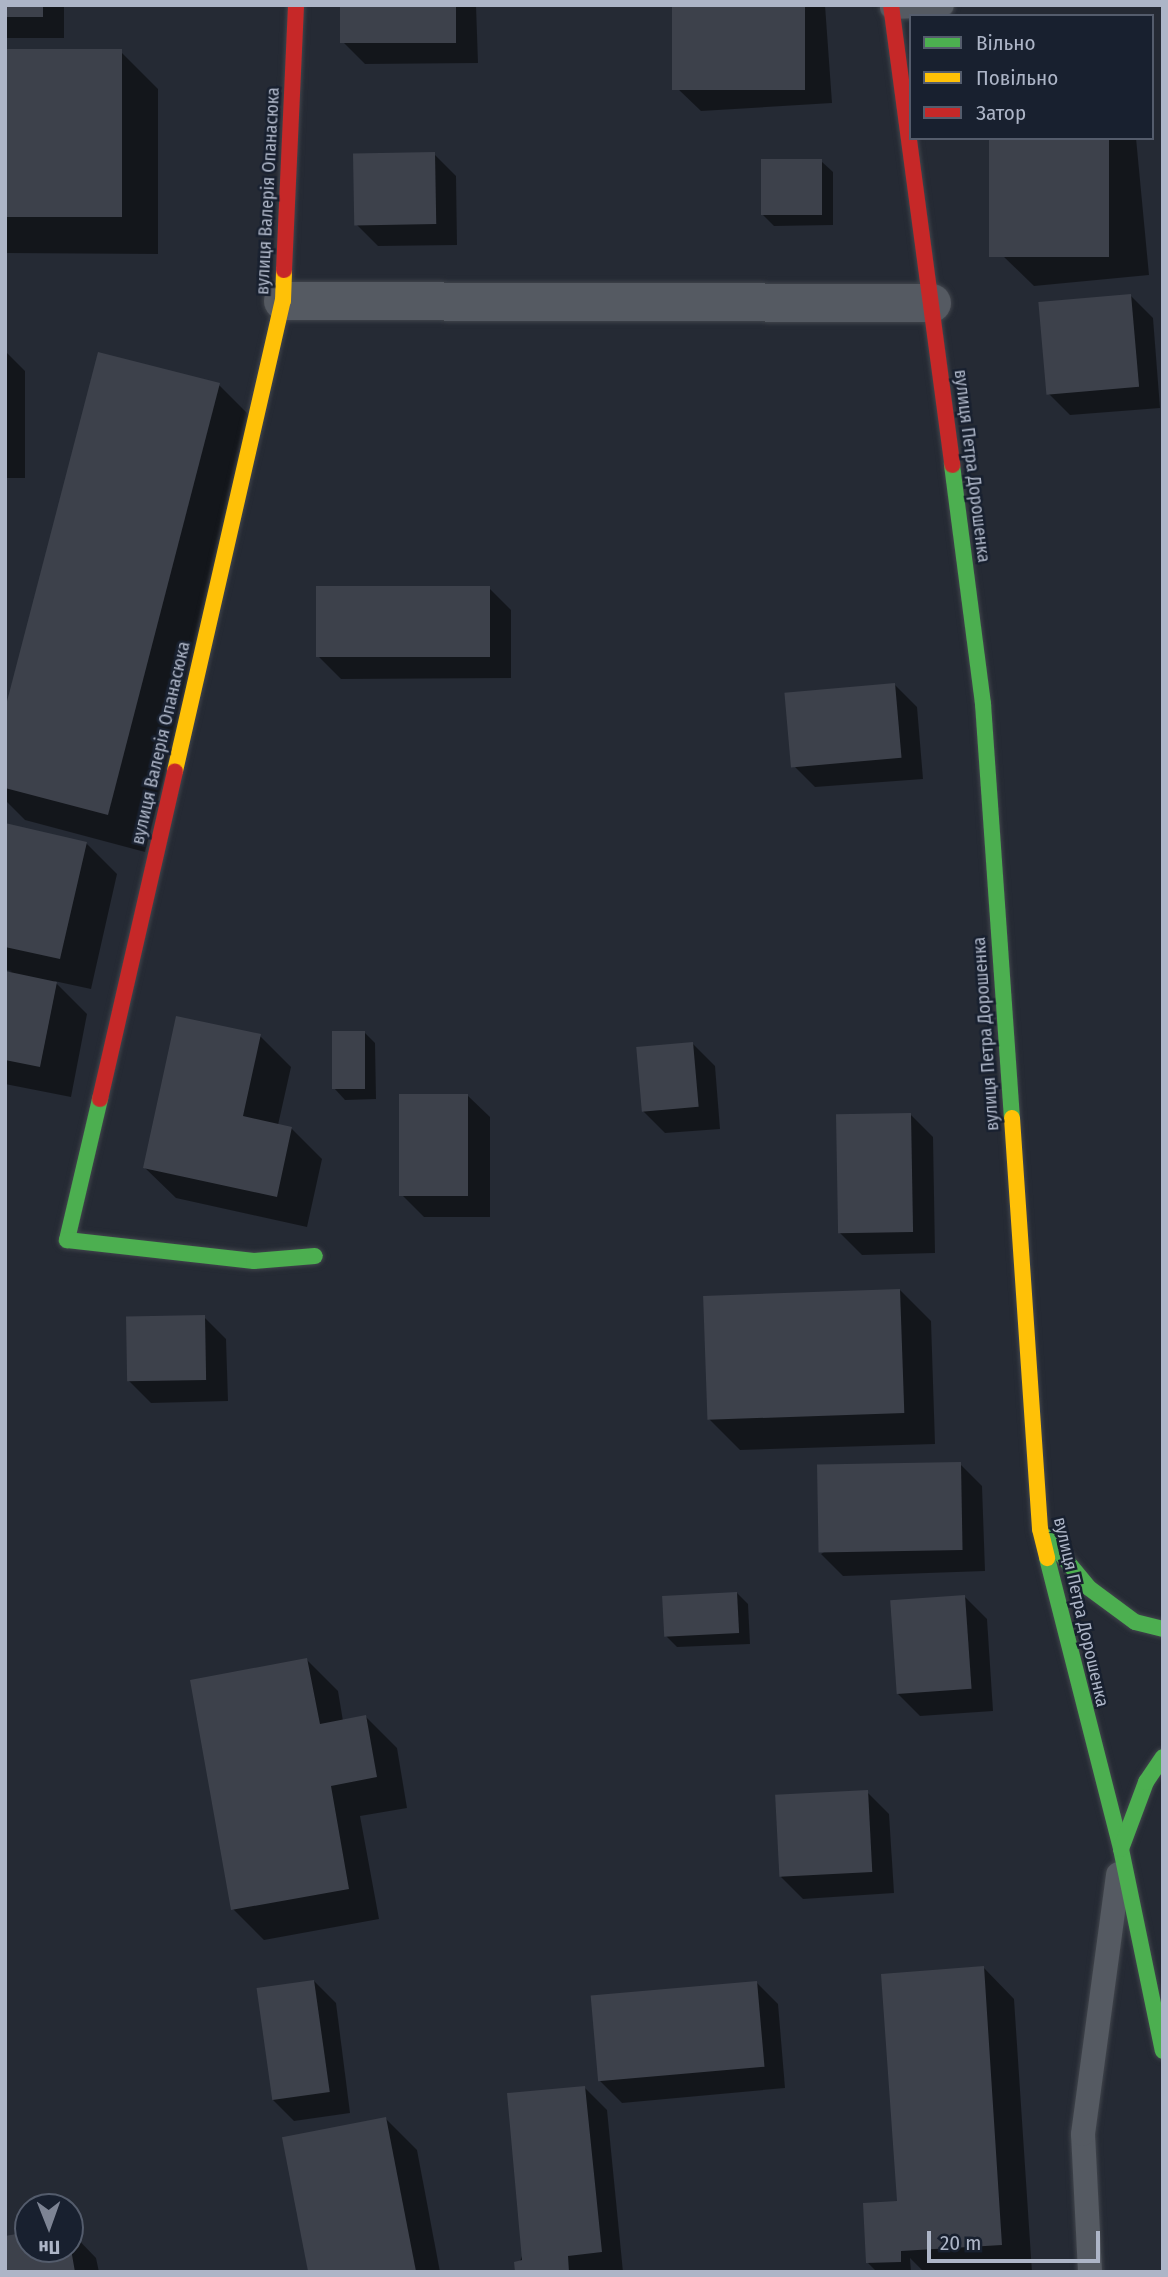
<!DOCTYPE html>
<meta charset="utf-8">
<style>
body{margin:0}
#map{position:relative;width:1168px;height:2277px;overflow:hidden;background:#252a34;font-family:"Fira Sans Condensed",sans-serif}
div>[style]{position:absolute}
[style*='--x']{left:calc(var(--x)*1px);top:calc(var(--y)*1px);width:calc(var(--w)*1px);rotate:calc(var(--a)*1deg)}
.shadow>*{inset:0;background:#0007;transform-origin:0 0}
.building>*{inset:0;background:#3d414b;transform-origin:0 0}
.roads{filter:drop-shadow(0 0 2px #41454c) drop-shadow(0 0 2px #41454c)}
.lane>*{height:24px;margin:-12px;padding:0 12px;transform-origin:12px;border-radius:12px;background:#555a62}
.street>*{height:38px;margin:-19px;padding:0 19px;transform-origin:19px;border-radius:19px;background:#555a62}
.fast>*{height:16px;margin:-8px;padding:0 8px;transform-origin:8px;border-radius:8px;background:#4caf50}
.slow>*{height:16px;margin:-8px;padding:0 8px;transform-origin:8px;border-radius:8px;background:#ffc107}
.jam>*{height:16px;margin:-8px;padding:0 8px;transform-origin:8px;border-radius:8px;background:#c62828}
span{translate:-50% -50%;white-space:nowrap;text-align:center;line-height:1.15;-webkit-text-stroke:5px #18202f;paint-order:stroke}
.street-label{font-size:18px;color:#adb5c7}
.frame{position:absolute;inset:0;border:7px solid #adb5c7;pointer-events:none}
.legend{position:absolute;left:909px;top:14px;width:245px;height:126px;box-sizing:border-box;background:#18202f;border:2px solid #545c6c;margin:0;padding:9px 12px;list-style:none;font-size:21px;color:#adb5c7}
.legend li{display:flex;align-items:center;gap:14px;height:35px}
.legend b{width:35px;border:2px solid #545c6c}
.north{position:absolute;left:14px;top:2193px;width:70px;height:70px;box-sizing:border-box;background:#18202f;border:2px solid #545c6c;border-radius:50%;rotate:179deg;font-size:19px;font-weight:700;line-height:28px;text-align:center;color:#adb5c7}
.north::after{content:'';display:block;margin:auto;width:24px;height:32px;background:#7d8494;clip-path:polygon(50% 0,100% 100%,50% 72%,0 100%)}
.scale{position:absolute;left:927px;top:2231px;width:173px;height:32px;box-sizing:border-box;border:4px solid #adb5c7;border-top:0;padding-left:9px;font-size:21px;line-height:24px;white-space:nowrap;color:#adb5c7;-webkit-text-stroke:5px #18202f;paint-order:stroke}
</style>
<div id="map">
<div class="shadow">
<i style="left:5px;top:5px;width:59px;height:33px"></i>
<i style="clip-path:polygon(342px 5px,476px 5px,478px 63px,365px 64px,343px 42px)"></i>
<i style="clip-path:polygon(674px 5px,825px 5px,832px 103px,701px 111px,678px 89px)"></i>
<i style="clip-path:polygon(5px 51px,121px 52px,158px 89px,158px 254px,5px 253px)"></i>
<i style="clip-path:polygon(991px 138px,1136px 138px,1149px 275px,1034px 286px,1003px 256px)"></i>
<i style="clip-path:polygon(434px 154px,456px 176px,457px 245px,378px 246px,356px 224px)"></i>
<i style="clip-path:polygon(821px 161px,833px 172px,833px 225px,774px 226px,763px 215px)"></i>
<i style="clip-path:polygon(1131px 296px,1153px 318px,1160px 408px,1070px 415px,1048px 393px)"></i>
<i style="clip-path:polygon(5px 351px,25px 371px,25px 478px,5px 478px)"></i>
<i style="clip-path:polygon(219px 385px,256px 422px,145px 852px,25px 820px,5px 800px,5px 716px)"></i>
<i style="clip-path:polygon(489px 588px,511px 610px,511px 678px,341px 679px,319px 657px)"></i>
<i style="clip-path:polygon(895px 685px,917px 707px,923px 779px,815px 787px,793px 765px)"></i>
<i style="clip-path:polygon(5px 825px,86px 843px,117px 874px,91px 989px,54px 981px,87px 1014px,71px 1097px,5px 1084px,5px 973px,12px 971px,5px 970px)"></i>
<i style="clip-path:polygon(364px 1032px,375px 1043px,376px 1099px,345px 1100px,334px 1088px)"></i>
<i style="clip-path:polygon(260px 1036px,291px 1067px,278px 1125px,291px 1128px,322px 1159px,307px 1227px,176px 1198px,145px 1168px)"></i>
<i style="clip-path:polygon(693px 1044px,715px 1066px,720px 1129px,665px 1133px,643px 1111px)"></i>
<i style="clip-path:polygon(467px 1095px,490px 1117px,490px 1217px,424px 1217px,402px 1195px)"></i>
<i style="clip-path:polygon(911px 1115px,933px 1137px,935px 1253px,862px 1255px,840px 1233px)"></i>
<i style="clip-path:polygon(900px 1290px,931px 1321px,935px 1444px,740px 1450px,709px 1419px)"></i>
<i style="clip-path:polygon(204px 1317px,226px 1339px,228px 1401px,151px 1403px,129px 1381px)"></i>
<i style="clip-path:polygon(960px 1464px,982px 1486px,985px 1571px,843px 1576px,821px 1554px)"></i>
<i style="clip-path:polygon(737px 1593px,748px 1604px,750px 1644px,677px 1647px,666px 1636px)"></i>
<i style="clip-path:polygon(965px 1597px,987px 1619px,993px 1711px,920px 1716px,898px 1694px)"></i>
<i style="clip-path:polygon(307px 1660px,338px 1691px,343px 1721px,366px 1717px,397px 1748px,407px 1808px,360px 1816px,379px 1919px,264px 1940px,233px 1909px)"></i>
<i style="clip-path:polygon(867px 1792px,889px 1814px,894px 1893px,803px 1899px,781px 1877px)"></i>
<i style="clip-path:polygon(984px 1968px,1014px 1999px,1032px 2272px,924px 2272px,910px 2258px,911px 2272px,877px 2272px,868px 2263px,899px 2206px)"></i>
<i style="clip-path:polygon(314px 1981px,336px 2003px,350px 2113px,294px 2121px,272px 2099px)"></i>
<i style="clip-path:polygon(756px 1982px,778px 2004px,785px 2088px,622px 2103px,600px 2081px)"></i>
<i style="clip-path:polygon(585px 2088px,607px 2110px,623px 2272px,516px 2272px)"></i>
<i style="clip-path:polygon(386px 2119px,417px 2150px,440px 2272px,310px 2272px)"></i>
<i style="clip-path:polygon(70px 2231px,96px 2258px,99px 2272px,5px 2272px,28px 2234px,28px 2249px,70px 2249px)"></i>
</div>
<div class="building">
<i style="left:5px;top:5px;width:38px;height:12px"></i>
<i style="left:340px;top:5px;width:116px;height:38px"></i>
<i style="left:672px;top:5px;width:133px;height:85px"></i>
<i style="left:5px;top:49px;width:117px;height:168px"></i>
<i style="left:989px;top:138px;width:120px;height:119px"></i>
<i style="left:435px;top:152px;width:72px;height:82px;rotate:89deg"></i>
<i style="left:822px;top:159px;width:56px;height:61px;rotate:90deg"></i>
<i style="left:1131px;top:294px;width:93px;height:93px;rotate:85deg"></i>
<i style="clip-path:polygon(98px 352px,220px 383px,108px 815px,5px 788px,5px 709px)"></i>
<i style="left:490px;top:586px;width:71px;height:174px;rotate:90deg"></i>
<i style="left:895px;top:683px;width:75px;height:111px;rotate:85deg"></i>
<i style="clip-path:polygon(5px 823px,87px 842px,60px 959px,5px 947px)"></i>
<i style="clip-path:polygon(5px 971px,57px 982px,40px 1067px,5px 1060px)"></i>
<i style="clip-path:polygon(176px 1016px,261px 1034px,243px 1116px,292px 1127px,277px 1197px,143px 1168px)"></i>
<i style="left:332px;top:1031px;width:33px;height:58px"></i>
<i style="left:693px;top:1042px;width:65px;height:57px;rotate:85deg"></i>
<i style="left:399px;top:1094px;width:69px;height:102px"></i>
<i style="left:911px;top:1113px;width:119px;height:75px;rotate:89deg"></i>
<i style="left:900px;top:1289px;width:124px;height:197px;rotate:88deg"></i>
<i style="left:205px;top:1315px;width:65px;height:79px;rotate:89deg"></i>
<i style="left:961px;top:1462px;width:88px;height:144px;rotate:89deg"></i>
<i style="left:737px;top:1592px;width:41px;height:75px;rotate:87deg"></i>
<i style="left:965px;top:1595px;width:94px;height:75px;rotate:86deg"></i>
<i style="clip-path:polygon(307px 1658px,320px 1724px,366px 1715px,377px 1777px,331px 1786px,349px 1889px,231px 1910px,190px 1680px)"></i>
<i style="left:868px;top:1790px;width:82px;height:93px;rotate:87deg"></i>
<i style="clip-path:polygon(984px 1966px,1002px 2245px,901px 2251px,901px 2262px,866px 2263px,863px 2203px,897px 2201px,881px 1974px)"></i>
<i style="left:314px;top:1980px;width:113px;height:58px;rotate:82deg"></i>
<i style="left:757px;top:1981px;width:86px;height:167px;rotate:85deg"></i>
<i style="clip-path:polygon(585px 2086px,602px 2252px,568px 2256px,569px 2272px,515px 2272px,514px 2262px,522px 2260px,507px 2093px)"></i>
<i style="left:386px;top:2117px;width:158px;height:106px;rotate:79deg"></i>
<i style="clip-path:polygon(28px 2232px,28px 2249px,71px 2249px,75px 2272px,5px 2272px,5px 2236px)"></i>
</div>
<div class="roads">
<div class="lane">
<i style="--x:892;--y:7;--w:50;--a:-2.3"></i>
<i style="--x:1090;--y:2272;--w:138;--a:-92.9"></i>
<i style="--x:1083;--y:2134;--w:262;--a:-82.3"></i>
</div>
<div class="street">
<i style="--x:283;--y:301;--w:649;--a:0.18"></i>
</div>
<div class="fast">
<i style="--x:952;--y:465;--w:241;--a:82.6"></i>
<i style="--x:983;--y:704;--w:415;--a:86"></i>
<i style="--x:100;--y:1099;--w:145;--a:103.2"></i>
<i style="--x:67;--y:1240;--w:188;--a:6.4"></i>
<i style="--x:254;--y:1261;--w:61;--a:-4.7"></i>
<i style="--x:1047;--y:1537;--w:66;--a:50.5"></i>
<i style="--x:1089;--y:1588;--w:57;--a:36.5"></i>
<i style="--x:1135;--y:1622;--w:29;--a:14"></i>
<i style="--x:1047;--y:1558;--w:300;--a:75.7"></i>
<i style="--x:1121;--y:1849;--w:206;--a:78.3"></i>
<i style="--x:1121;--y:1849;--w:72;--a:-69.5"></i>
<i style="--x:1146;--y:1782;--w:30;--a:-56"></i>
</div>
<div class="slow">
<i style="--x:175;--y:771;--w:482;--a:-77.1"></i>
<i style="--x:283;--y:301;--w:31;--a:-88"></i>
<i style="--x:1012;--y:1118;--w:412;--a:86.1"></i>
<i style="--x:1040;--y:1529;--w:30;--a:76"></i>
</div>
<div class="jam">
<i style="--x:891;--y:5;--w:464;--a:82.4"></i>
<i style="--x:284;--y:270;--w:265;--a:-87.4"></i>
<i style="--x:100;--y:1099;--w:336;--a:-77.1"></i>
</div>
</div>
<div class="street-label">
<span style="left:268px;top:191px;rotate:-87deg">вулиця Валерія Опанасюка</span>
<span style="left:972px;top:466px;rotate:83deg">вулиця Петра Дорошенка</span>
<span style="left:161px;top:743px;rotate:-77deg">вулиця Валерія Опанасюка</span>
<span style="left:986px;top:1034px;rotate:-94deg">вулиця Петра Дорошенка</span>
<span style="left:1081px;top:1612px;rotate:77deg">вулиця Петра Дорошенка</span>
</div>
<div class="frame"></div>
<ul class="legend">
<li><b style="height:9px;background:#4caf50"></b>Вільно</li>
<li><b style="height:9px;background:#ffc107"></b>Повільно</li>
<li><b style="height:9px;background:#c62828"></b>Затор</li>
</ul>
<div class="north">Пн</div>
<div class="scale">20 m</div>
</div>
